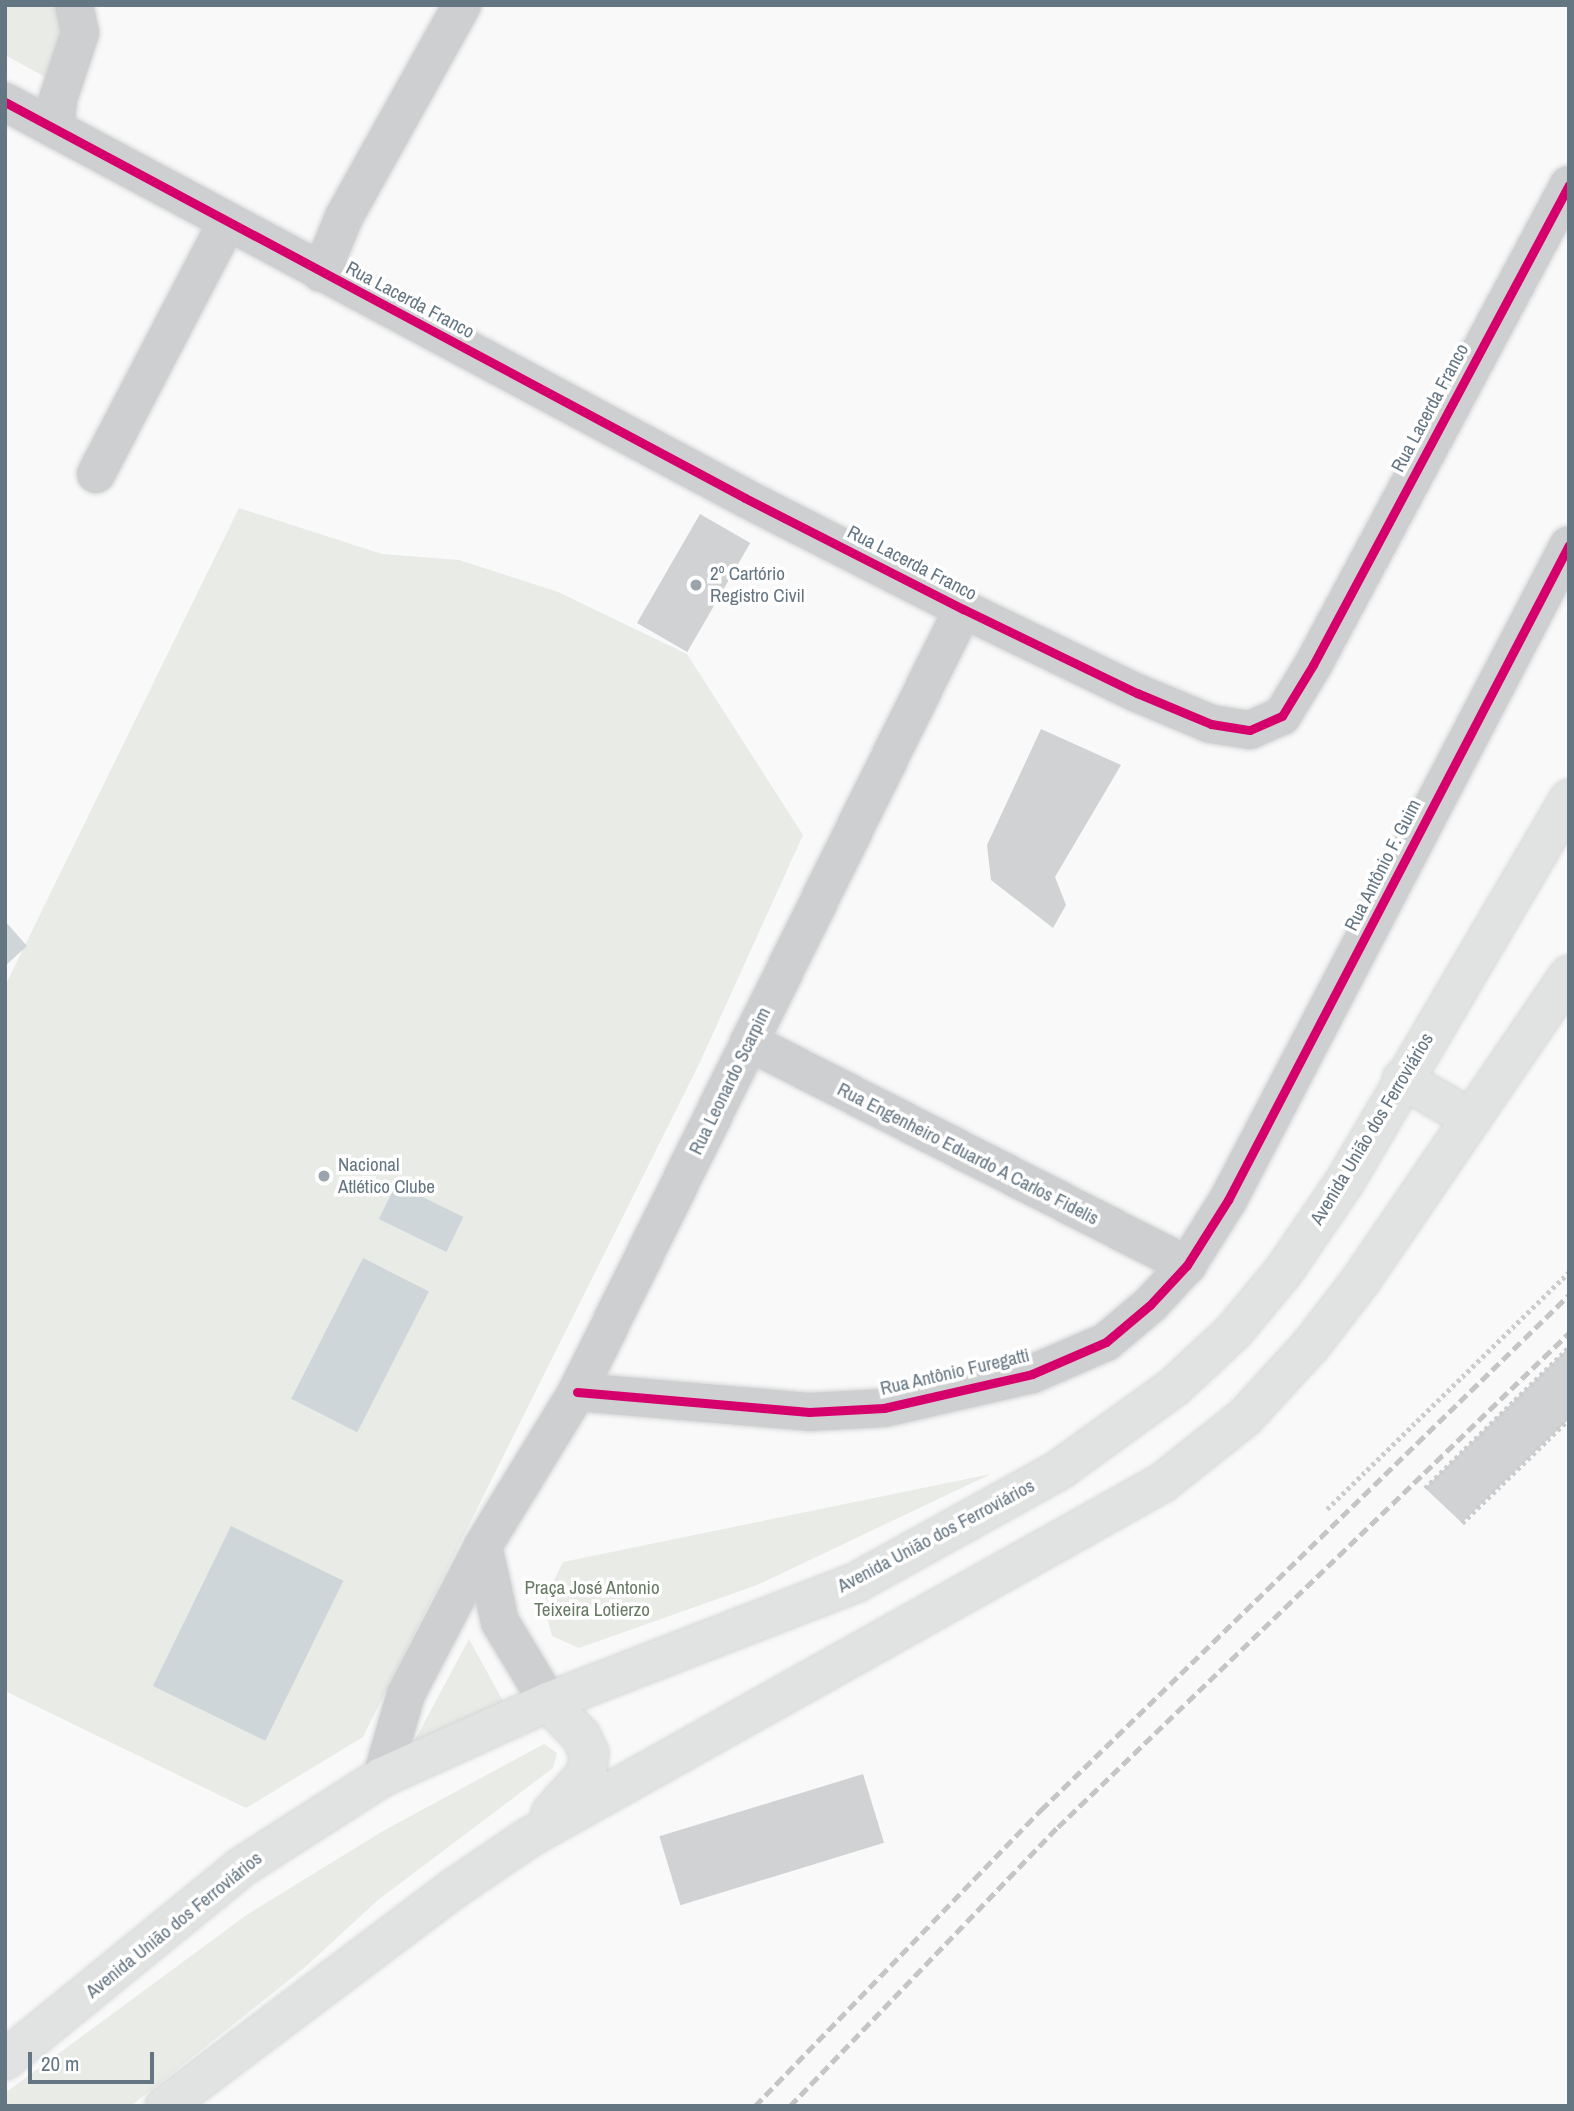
<!DOCTYPE html>
<meta charset="utf-8">
<style>
body{margin:0}
#map{position:relative;width:1574px;height:2111px;overflow:hidden;background:#f9f9f9;font-family:"Archivo Narrow",sans-serif}
div>[style]{position:absolute}
[style*='--x']{left:calc(var(--x)*1px);top:calc(var(--y)*1px);width:calc(var(--w)*1px);rotate:calc(var(--a)*1deg)}
.green>*{inset:0;background:#e8ebe6}
.water>*{inset:0;background:#ced6d9;transform-origin:0 0}
.building>*{inset:0;background:#d0d2d3;transform-origin:0 0}
.path>*{height:4.5px;margin-top:-2.25px;transform-origin:0;background:repeating-linear-gradient(90deg,#cbcccd 0 3.5px,transparent 0 7px)}
.roads{filter:drop-shadow(0 0 2px #d5d6d7) drop-shadow(0 0 2px #d5d6d7)}
.minor>*{height:38px;margin:-19px;padding:0 19px;transform-origin:19px;border-radius:19px;background:#cecfd0}
.major>*{height:38px;margin:-19px;padding:0 19px;transform-origin:19px;border-radius:19px;background:#e1e2e2}
.rail>*{height:5px;margin-top:-2.5px;transform-origin:0;background:repeating-linear-gradient(90deg,#c3c5c6 0 10px,transparent 0 15px)}
.cycleway>*{height:9px;margin:-4.5px;padding:0 4.5px;transform-origin:4.5px;border-radius:4.5px;background:#d6006c}
.dots>*{width:19px;height:19px;translate:-50% -50%;box-sizing:border-box;border:4px solid #fff;border-radius:50%}
span{translate:-50% -50%;white-space:nowrap;text-align:center;line-height:1.15;-webkit-text-stroke:7px #fff;paint-order:stroke}
.street-label{font-size:19px;color:#657683}
.poi-label{font-size:19px;color:#657683}
.left{translate:0 -50%;text-align:left}
.park-label{font-size:19px;color:#687a64}
.frame{position:absolute;inset:0;border:7px solid #657683;pointer-events:none}
.scale{position:absolute;left:28px;top:2052px;width:126px;height:32px;box-sizing:border-box;border:4px solid #657683;border-top:0;padding-left:9px;font-size:21px;line-height:24px;white-space:nowrap;color:#657683;-webkit-text-stroke:5px #fff;paint-order:stroke}
</style>
<div id="map">
<div class="green">
<i style="clip-path:polygon(5px 5px,62px 5px,68px 23px,47px 78px,5px 55px)"></i>
<i style="clip-path:polygon(239px 508px,382px 554px,459px 560px,558px 592px,687px 654px,803px 835px,700px 1062px,363px 1737px,246px 1808px,5px 1691px,5px 986px)"></i>
<i style="clip-path:polygon(991px 1474px,757px 1585px,579px 1648px,552px 1636px,543px 1603px,563px 1562px)"></i>
<i style="clip-path:polygon(469px 1639px,504px 1703px,415px 1745px,416px 1738px)"></i>
<i style="clip-path:polygon(544px 1744px,557px 1753px,553px 1768px,378px 1900px,303px 1969px,131px 2106px,5px 2106px,5px 2093px,248px 1914px,383px 1831px)"></i>
</div>
<div class="water">
<i style="clip-path:polygon(5px 921px,27px 946px,5px 966px)"></i>
<i style="left:396px;top:1184px;width:75px;height:39px;rotate:26deg"></i>
<i style="left:363px;top:1258px;width:74px;height:158px;rotate:27deg"></i>
<i style="left:231px;top:1526px;width:125px;height:178px;rotate:26deg"></i>
</div>
<div class="building">
<i style="left:700px;top:514px;width:58px;height:126px;rotate:30deg"></i>
<i style="clip-path:polygon(1041px 729px,1121px 765px,1055px 877px,1066px 905px,1053px 928px,991px 880px,987px 845px)"></i>
<i style="clip-path:polygon(1569px 1347px,1569px 1419px,1462px 1523px,1425px 1488px)"></i>
<i style="left:863px;top:1774px;width:72px;height:213px;rotate:73deg"></i>
</div>
<div class="path">
<i style="--x:1425;--y:1488;--w:202;--a:-44.4"></i>
<i style="--x:1327;--y:1509;--w:339;--a:-44.4"></i>
<i style="--x:1462;--y:1523;--w:149;--a:-44.2"></i>
</div>
<div class="roads">
<div class="minor">
<i style="--x:5;--y:102;--w:839;--a:28.15"></i>
<i style="--x:745;--y:498;--w:245;--a:27"></i>
<i style="--x:963;--y:609;--w:193;--a:25.8"></i>
<i style="--x:1137;--y:693;--w:80;--a:22.7"></i>
<i style="--x:1211;--y:724;--w:39;--a:9"></i>
<i style="--x:1250;--y:730;--w:35;--a:-24"></i>
<i style="--x:1282;--y:716;--w:60;--a:-58.7"></i>
<i style="--x:1313;--y:665;--w:544;--a:-61.93"></i>
<i style="--x:55;--y:129;--w:30;--a:-84"></i>
<i style="--x:58;--y:99;--w:70;--a:-71.6"></i>
<i style="--x:80;--y:33;--w:29;--a:-102"></i>
<i style="--x:321;--y:273;--w:61;--a:-67.7"></i>
<i style="--x:344;--y:217;--w:243;--a:-60.9"></i>
<i style="--x:96;--y:474;--w:284;--a:-62.5"></i>
<i style="--x:749;--y:1042;--w:492;--a:27"></i>
<i style="--x:577;--y:1392;--w:233;--a:4.9"></i>
<i style="--x:809;--y:1412;--w:75;--a:-3.1"></i>
<i style="--x:884;--y:1408;--w:152;--a:-12.9"></i>
<i style="--x:1032;--y:1374;--w:81;--a:-23.4"></i>
<i style="--x:1106;--y:1342;--w:57;--a:-40.1"></i>
<i style="--x:1150;--y:1305;--w:54;--a:-47.2"></i>
<i style="--x:1187;--y:1265;--w:77;--a:-57.8"></i>
<i style="--x:1228;--y:1200;--w:738;--a:-62.5"></i>
<i style="--x:483;--y:1546;--w:78;--a:77.4"></i>
<i style="--x:500;--y:1622;--w:93;--a:59"></i>
<i style="--x:382;--y:1777;--w:86;--a:-73.9"></i>
<i style="--x:406;--y:1694;--w:167;--a:-62.5"></i>
<i style="--x:483;--y:1546;--w:180;--a:-58.6"></i>
<i style="--x:577;--y:1392;--w:873;--a:-63.76"></i>
</div>
<div class="major">
<i style="--x:1402;--y:1079;--w:76;--a:29.9"></i>
<i style="--x:548;--y:1702;--w:47;--a:45.9"></i>
<i style="--x:581;--y:1736;--w:19;--a:65"></i>
<i style="--x:589;--y:1753;--w:20;--a:96"></i>
<i style="--x:587;--y:1773;--w:54;--a:132"></i>
<i style="--x:5;--y:2060;--w:303;--a:-39.2"></i>
<i style="--x:240;--y:1868;--w:169;--a:-32.7"></i>
<i style="--x:382;--y:1777;--w:182;--a:-24.3"></i>
<i style="--x:548;--y:1702;--w:331;--a:-21.2"></i>
<i style="--x:857;--y:1582;--w:231;--a:-29"></i>
<i style="--x:1059;--y:1470;--w:142;--a:-35.8"></i>
<i style="--x:1174;--y:1387;--w:82;--a:-43"></i>
<i style="--x:1234;--y:1331;--w:77;--a:-50.3"></i>
<i style="--x:1283;--y:1272;--w:108;--a:-55.6"></i>
<i style="--x:1344;--y:1183;--w:445;--a:-59.6"></i>
<i style="--x:165;--y:2106;--w:361;--a:-37"></i>
<i style="--x:453;--y:1889;--w:91;--a:-34.2"></i>
<i style="--x:528;--y:1838;--w:727;--a:-29.25"></i>
<i style="--x:1162;--y:1483;--w:106;--a:-38.5"></i>
<i style="--x:1245;--y:1417;--w:98;--a:-47.5"></i>
<i style="--x:1311;--y:1345;--w:82;--a:-52.4"></i>
<i style="--x:1361;--y:1280;--w:369;--a:-55.7"></i>
</div>
</div>
<div class="rail">
<i style="--x:755;--y:2106;--w:412;--a:-46"></i>
<i style="--x:1041;--y:1810;--w:738;--a:-44.29"></i>
<i style="--x:790;--y:2106;--w:387;--a:-46.2"></i>
<i style="--x:1058;--y:1827;--w:711;--a:-44.03"></i>
</div>
<div class="cycleway">
<i style="--x:5;--y:102;--w:839;--a:28.15"></i>
<i style="--x:745;--y:498;--w:245;--a:27"></i>
<i style="--x:963;--y:609;--w:193;--a:25.8"></i>
<i style="--x:1137;--y:693;--w:80;--a:22.7"></i>
<i style="--x:1211;--y:724;--w:39;--a:9"></i>
<i style="--x:1250;--y:730;--w:35;--a:-24"></i>
<i style="--x:1282;--y:716;--w:60;--a:-58.7"></i>
<i style="--x:1313;--y:665;--w:544;--a:-61.93"></i>
<i style="--x:577;--y:1392;--w:233;--a:4.9"></i>
<i style="--x:809;--y:1412;--w:75;--a:-3.1"></i>
<i style="--x:884;--y:1408;--w:152;--a:-12.9"></i>
<i style="--x:1032;--y:1374;--w:81;--a:-23.4"></i>
<i style="--x:1106;--y:1342;--w:57;--a:-40.1"></i>
<i style="--x:1150;--y:1305;--w:54;--a:-47.2"></i>
<i style="--x:1187;--y:1265;--w:77;--a:-57.8"></i>
<i style="--x:1228;--y:1200;--w:738;--a:-62.5"></i>
</div>
<div class="dots">
<i style="left:696px;top:585px;background:#99a4ac"></i>
<i style="left:324px;top:1176px;background:#99a4ac"></i>
</div>
<div class="street-label">
<span style="left:410px;top:300px;rotate:28deg">Rua Lacerda Franco</span>
<span style="left:1430px;top:408px;rotate:-62deg">Rua Lacerda Franco</span>
<span style="left:912px;top:563px;rotate:27deg">Rua Lacerda Franco</span>
<span style="left:1383px;top:865px;rotate:-63deg">Rua Antônio F. Guim</span>
<span style="left:730px;top:1081px;rotate:-64deg">Rua Leonardo Scarpim</span>
<span style="left:1372px;top:1129px;rotate:-59deg">Avenida União dos Ferroviários</span>
<span style="left:968px;top:1154px;rotate:27deg">Rua Engenheiro Eduardo A Carlos Fidelis</span>
<span style="left:955px;top:1372px;rotate:-13deg">Rua Antônio Furegatti</span>
<span style="left:936px;top:1536px;rotate:-28deg">Avenida União dos Ferroviários</span>
<span style="left:174px;top:1925px;rotate:-39deg">Avenida União dos Ferroviários</span>
</div>
<div class="poi-label">
<span class="left" style="left:710px;top:585px">2º Cartório<br>Registro Civil</span>
<span class="left" style="left:338px;top:1176px">Nacional<br>Atlético Clube</span>
</div>
<div class="park-label">
<span style="left:592px;top:1599px">Praça José Antonio<br>Teixeira Lotierzo</span>
</div>
<div class="frame"></div>
<div class="scale">20 m</div>
</div>
